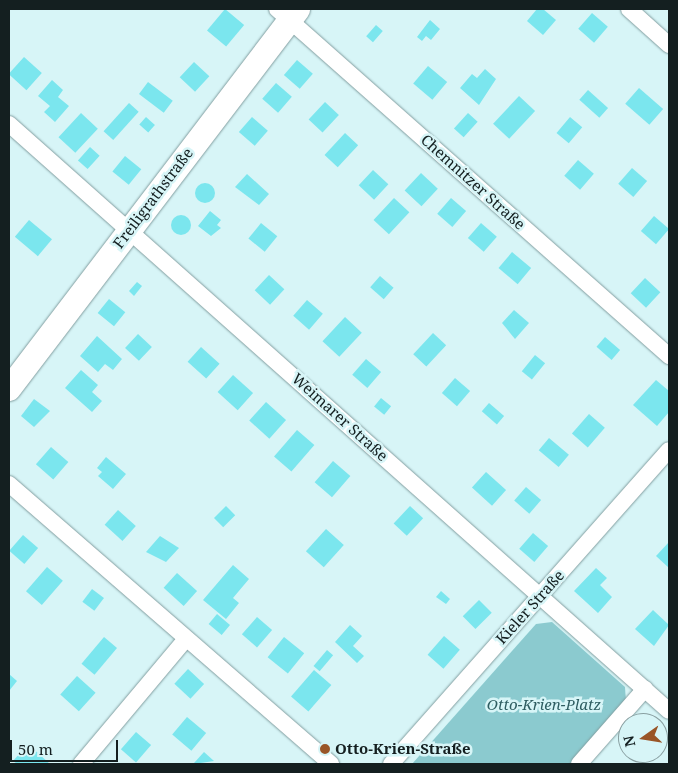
<!DOCTYPE html>
<meta charset="utf-8">
<style>
body{margin:0}
#map{position:relative;width:678px;height:773px;overflow:hidden;background:#d7f5f7;font-family:"Noto Serif",serif}
div>[style]{position:absolute}
[style*='--x']{left:calc(var(--x)*1px);top:calc(var(--y)*1px);width:calc(var(--w)*1px);rotate:calc(var(--a)*1deg)}
.green>*{inset:0;background:#8bcacf}
.building>*{inset:0;background:#7be6ee;transform-origin:0 0}
.round{border-radius:50%}
.roads{filter:drop-shadow(0 0 1px #829ea0) drop-shadow(0 0 1px #829ea0)}
.street>*{height:16px;margin:-8px;padding:0 8px;transform-origin:8px;border-radius:8px;background:#fff}
.secondary>*{height:24px;margin:-12px;padding:0 12px;transform-origin:12px;border-radius:12px;background:#fff}
.dots>*{width:14px;height:14px;translate:-50% -50%;box-sizing:border-box;border:2px solid #d7f5f7;border-radius:50%}
span{translate:-50% -50%;white-space:nowrap;text-align:center;line-height:1.15;-webkit-text-stroke:5px #d7f5f7;paint-order:stroke}
.street-label{font-size:15px;color:#141f20}
.park-label{font-size:15px;color:#2e5d61;font-style:italic}
.poi-label{font-size:15px;color:#141f20;font-weight:700}
.left{translate:0 -50%;text-align:left}
.frame{position:absolute;inset:0;border:10px solid #141f20;pointer-events:none}
.north{position:absolute;left:618px;top:713px;width:50px;height:50px;box-sizing:border-box;background:#d7f5f7;border:1px solid #899fa1;border-radius:50%;rotate:257deg;font-size:14px;font-weight:700;line-height:20px;text-align:center;color:#141f20}
.north::after{content:'';display:block;margin:auto;width:18px;height:22px;background:#995527;clip-path:polygon(50% 0,100% 100%,50% 72%,0 100%)}
.scale{position:absolute;left:10px;top:740px;width:108px;height:22px;box-sizing:border-box;border:2px solid #141f20;border-top:0;padding-left:6px;font-size:15px;line-height:18px;white-space:nowrap;color:#141f20;-webkit-text-stroke:4px #d7f5f7;paint-order:stroke}
</style>
<div id="map">
<div class="green">
<i style="clip-path:polygon(552px 622px,625px 687px,626px 702px,570px 764px,412px 764px,536px 624px)"></i>
</div>
<div class="building">
<i style="left:225px;top:9px;width:25px;height:28px;rotate:40deg"></i>
<i style="clip-path:polygon(537px 9px,543px 9px,556px 20px,543px 35px,527px 21px)"></i>
<i style="left:592px;top:13px;width:21px;height:21px;rotate:41deg"></i>
<i style="clip-path:polygon(430px 20px,440px 29px,431px 40px,426px 36px,422px 41px,417px 37px)"></i>
<i style="left:376px;top:25px;width:9px;height:15px;rotate:41deg"></i>
<i style="left:24px;top:57px;width:24px;height:23px;rotate:42deg"></i>
<i style="left:297px;top:60px;width:21px;height:20px;rotate:41deg"></i>
<i style="left:194px;top:62px;width:21px;height:21px;rotate:43deg"></i>
<i style="left:428px;top:66px;width:25px;height:23px;rotate:40deg"></i>
<i style="clip-path:polygon(485px 69px,496px 79px,479px 105px,460px 88px,472px 74px,477px 78px)"></i>
<i style="clip-path:polygon(52px 80px,63px 90px,58px 97px,69px 106px,55px 122px,44px 112px,50px 106px,38px 96px)"></i>
<i style="left:148px;top:82px;width:31px;height:15px;rotate:37deg"></i>
<i style="left:276px;top:83px;width:21px;height:21px;rotate:41deg"></i>
<i style="left:639px;top:88px;width:32px;height:21px;rotate:41deg"></i>
<i style="left:588px;top:90px;width:27px;height:13px;rotate:42deg"></i>
<i style="left:519px;top:96px;width:22px;height:38px;rotate:43deg"></i>
<i style="left:325px;top:102px;width:19px;height:24px;rotate:43deg"></i>
<i style="left:129px;top:103px;width:13px;height:38px;rotate:42deg"></i>
<i style="left:81px;top:113px;width:23px;height:33px;rotate:43deg"></i>
<i style="left:468px;top:113px;width:13px;height:21px;rotate:42deg"></i>
<i style="left:146px;top:117px;width:12px;height:10px;rotate:42deg"></i>
<i style="left:252px;top:117px;width:21px;height:20px;rotate:41deg"></i>
<i style="left:570px;top:117px;width:16px;height:21px;rotate:40deg"></i>
<i style="left:345px;top:133px;width:18px;height:30px;rotate:43deg"></i>
<i style="left:90px;top:147px;width:13px;height:18px;rotate:42deg"></i>
<i style="left:125px;top:156px;width:21px;height:20px;rotate:39deg"></i>
<i style="left:578px;top:160px;width:21px;height:21px;rotate:41deg"></i>
<i style="left:632px;top:168px;width:20px;height:21px;rotate:41deg"></i>
<i style="left:373px;top:170px;width:21px;height:21px;rotate:43deg"></i>
<i style="left:421px;top:173px;width:23px;height:24px;rotate:43deg"></i>
<i style="clip-path:polygon(247px 174px,269px 194px,259px 205px,235px 187px)"></i>
<i class="round" style="left:195px;top:183px;width:20px;height:20px"></i>
<i style="left:394px;top:198px;width:21px;height:30px;rotate:43deg"></i>
<i style="left:451px;top:198px;width:20px;height:21px;rotate:41deg"></i>
<i style="clip-path:polygon(210px 211px,221px 220px,217px 225px,221px 228px,211px 236px,198px 226px)"></i>
<i class="round" style="left:171px;top:215px;width:20px;height:20px"></i>
<i style="left:654px;top:216px;width:20px;height:20px;rotate:41deg"></i>
<i style="left:29px;top:220px;width:30px;height:22px;rotate:40deg"></i>
<i style="left:261px;top:223px;width:21px;height:20px;rotate:39deg"></i>
<i style="left:481px;top:223px;width:21px;height:20px;rotate:41deg"></i>
<i style="left:512px;top:252px;width:25px;height:21px;rotate:40deg"></i>
<i style="left:269px;top:275px;width:21px;height:21px;rotate:43deg"></i>
<i style="left:380px;top:276px;width:18px;height:15px;rotate:41deg"></i>
<i style="left:645px;top:278px;width:21px;height:21px;rotate:43deg"></i>
<i style="clip-path:polygon(137px 282px,142px 286px,134px 296px,129px 291px)"></i>
<i style="left:109px;top:299px;width:21px;height:18px;rotate:39deg"></i>
<i style="left:307px;top:300px;width:21px;height:21px;rotate:41deg"></i>
<i style="clip-path:polygon(514px 310px,529px 323px,515px 339px,502px 323px)"></i>
<i style="left:345px;top:317px;width:23px;height:33px;rotate:43deg"></i>
<i style="left:433px;top:333px;width:18px;height:29px;rotate:43deg"></i>
<i style="left:138px;top:334px;width:19px;height:19px;rotate:43deg"></i>
<i style="clip-path:polygon(97px 336px,122px 359px,113px 370px,105px 364px,98px 372px,80px 356px)"></i>
<i style="left:605px;top:337px;width:20px;height:13px;rotate:41deg"></i>
<i style="left:201px;top:347px;width:25px;height:20px;rotate:42deg"></i>
<i style="left:535px;top:355px;width:13px;height:21px;rotate:39deg"></i>
<i style="left:366px;top:359px;width:20px;height:21px;rotate:41deg"></i>
<i style="clip-path:polygon(81px 370px,98px 385px,92px 392px,102px 401px,92px 412px,65px 388px)"></i>
<i style="left:233px;top:375px;width:27px;height:23px;rotate:42deg"></i>
<i style="left:455px;top:378px;width:20px;height:20px;rotate:41deg"></i>
<i style="clip-path:polygon(656px 380px,669px 391px,669px 412px,657px 426px,633px 405px)"></i>
<i style="left:381px;top:398px;width:13px;height:11px;rotate:39deg"></i>
<i style="clip-path:polygon(34px 399px,50px 411px,34px 427px,21px 416px)"></i>
<i style="left:266px;top:402px;width:27px;height:25px;rotate:42deg"></i>
<i style="left:489px;top:403px;width:20px;height:11px;rotate:41deg"></i>
<i style="left:589px;top:414px;width:21px;height:26px;rotate:41deg"></i>
<i style="left:297px;top:430px;width:23px;height:35px;rotate:41deg"></i>
<i style="left:549px;top:438px;width:26px;height:16px;rotate:40deg"></i>
<i style="left:51px;top:447px;width:23px;height:23px;rotate:41deg"></i>
<i style="clip-path:polygon(106px 457px,126px 474px,113px 489px,98px 476px,102px 472px,97px 468px)"></i>
<i style="left:333px;top:461px;width:23px;height:28px;rotate:41deg"></i>
<i style="left:486px;top:472px;width:27px;height:21px;rotate:42deg"></i>
<i style="left:526px;top:487px;width:20px;height:18px;rotate:41deg"></i>
<i style="left:226px;top:506px;width:13px;height:17px;rotate:45deg"></i>
<i style="left:410px;top:506px;width:18px;height:24px;rotate:43deg"></i>
<i style="left:118px;top:510px;width:24px;height:20px;rotate:42deg"></i>
<i style="left:326px;top:529px;width:24px;height:30px;rotate:42deg"></i>
<i style="left:533px;top:533px;width:20px;height:21px;rotate:41deg"></i>
<i style="left:23px;top:535px;width:20px;height:21px;rotate:41deg"></i>
<i style="clip-path:polygon(160px 536px,179px 548px,166px 562px,146px 552px)"></i>
<i style="clip-path:polygon(669px 542px,669px 568px,656px 556px)"></i>
<i style="clip-path:polygon(233px 565px,249px 579px,233px 598px,239px 603px,226px 619px,203px 600px)"></i>
<i style="left:47px;top:567px;width:21px;height:32px;rotate:41deg"></i>
<i style="clip-path:polygon(596px 568px,607px 578px,600px 585px,612px 597px,598px 613px,574px 591px)"></i>
<i style="left:177px;top:573px;width:27px;height:20px;rotate:42deg"></i>
<i style="left:92px;top:589px;width:15px;height:16px;rotate:37deg"></i>
<i style="clip-path:polygon(441px 591px,450px 599px,446px 604px,436px 597px)"></i>
<i style="left:479px;top:600px;width:18px;height:23px;rotate:45deg"></i>
<i style="clip-path:polygon(653px 610px,669px 625px,654px 646px,635px 629px)"></i>
<i style="left:217px;top:614px;width:17px;height:13px;rotate:40deg"></i>
<i style="left:257px;top:617px;width:20px;height:23px;rotate:41deg"></i>
<i style="clip-path:polygon(350px 625px,362px 636px,353px 646px,364px 656px,357px 663px,335px 642px)"></i>
<i style="left:444px;top:636px;width:21px;height:25px;rotate:41deg"></i>
<i style="left:104px;top:637px;width:17px;height:35px;rotate:40deg"></i>
<i style="left:284px;top:637px;width:26px;height:26px;rotate:39deg"></i>
<i style="left:327px;top:650px;width:8px;height:21px;rotate:40deg"></i>
<i style="left:188px;top:669px;width:22px;height:20px;rotate:43deg"></i>
<i style="left:314px;top:670px;width:23px;height:35px;rotate:41deg"></i>
<i style="clip-path:polygon(9px 674px,17px 681px,9px 691px)"></i>
<i style="left:77px;top:676px;width:25px;height:25px;rotate:42deg"></i>
<i style="left:187px;top:717px;width:25px;height:23px;rotate:40deg"></i>
<i style="left:136px;top:732px;width:20px;height:23px;rotate:41deg"></i>
<i style="clip-path:polygon(28px 744px,50px 764px,17px 764px,13px 761px)"></i>
<i style="clip-path:polygon(204px 752px,214px 761px,194px 764px,194px 763px)"></i>
</div>
<div class="roads">
<div class="street">
<i style="--x:277;--y:9;--w:524;--a:41.52"></i>
<i style="--x:629;--y:9;--w:54;--a:42"></i>
<i style="--x:9;--y:124;--w:883;--a:41.65"></i>
<i style="--x:9;--y:484;--w:427;--a:41"></i>
<i style="--x:81;--y:764;--w:163;--a:-50"></i>
<i style="--x:391;--y:764;--w:419;--a:-48.5"></i>
<i style="--x:579;--y:764;--w:100;--a:-48.7"></i>
</div>
<div class="secondary">
<i style="--x:9;--y:389;--w:477;--a:-52.7"></i>
</div>
</div>
<div class="dots">
<i style="left:325px;top:749px;background:#995527"></i>
</div>
<div class="street-label">
<span style="left:473px;top:182px;rotate:42deg">Chemnitzer Straße</span>
<span style="left:153px;top:198px;rotate:-53deg">Freiligrathstraße</span>
<span style="left:340px;top:417px;rotate:42deg">Weimarer Straße</span>
<span style="left:530px;top:607px;rotate:-48deg">Kieler Straße</span>
</div>
<div class="park-label">
<span style="left:544px;top:705px">Otto-Krien-Platz</span>
</div>
<div class="poi-label">
<span class="left" style="left:335px;top:749px">Otto-Krien-Straße</span>
</div>
<div class="frame"></div>
<div class="north">N</div>
<div class="scale">50 m</div>
</div>
